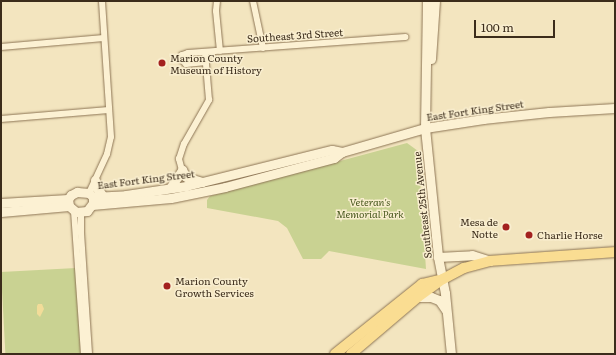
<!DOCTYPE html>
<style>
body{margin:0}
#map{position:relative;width:616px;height:355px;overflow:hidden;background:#f3e5bf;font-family:Literata,serif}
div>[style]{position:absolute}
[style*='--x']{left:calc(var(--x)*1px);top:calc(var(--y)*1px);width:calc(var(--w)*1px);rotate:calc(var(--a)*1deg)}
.green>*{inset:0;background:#c9d292;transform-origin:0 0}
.sand>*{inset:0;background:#f2dc99}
.roads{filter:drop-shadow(0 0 1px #8d7555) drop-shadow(0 0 1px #8d7555)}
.street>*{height:6px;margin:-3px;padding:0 3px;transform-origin:3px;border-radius:3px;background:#fcf1d3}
.secondary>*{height:9px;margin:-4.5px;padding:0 4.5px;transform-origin:4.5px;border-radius:4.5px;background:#fcf1d3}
.primary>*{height:10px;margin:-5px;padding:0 5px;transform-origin:5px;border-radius:5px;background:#fadd92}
.dots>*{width:11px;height:11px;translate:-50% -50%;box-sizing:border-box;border:2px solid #f9eecf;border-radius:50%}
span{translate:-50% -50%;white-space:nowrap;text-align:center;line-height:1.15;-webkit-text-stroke:3px #f9eecf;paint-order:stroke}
.street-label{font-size:10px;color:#3b2c1b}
.poi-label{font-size:10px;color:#3b2c1b}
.left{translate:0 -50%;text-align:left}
.right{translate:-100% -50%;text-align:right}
.park-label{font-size:10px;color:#4a5a20;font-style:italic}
.frame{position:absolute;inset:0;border:2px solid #3b2c1b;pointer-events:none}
.scale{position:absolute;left:474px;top:20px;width:81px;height:18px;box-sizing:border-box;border:2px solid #3b2c1b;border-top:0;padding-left:5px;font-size:12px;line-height:14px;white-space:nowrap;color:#3b2c1b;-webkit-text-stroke:3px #f9eecf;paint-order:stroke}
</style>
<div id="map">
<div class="green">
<i style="clip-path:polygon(407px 143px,418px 151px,426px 269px,329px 251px,321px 259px,303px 259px,287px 228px,278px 221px,207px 208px,207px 200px,210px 196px)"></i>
<i style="left:76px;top:268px;width:86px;height:75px;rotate:87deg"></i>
</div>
<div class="sand">
<i style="clip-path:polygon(38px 304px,42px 304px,44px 309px,40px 317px,37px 314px,37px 306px)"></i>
</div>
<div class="roads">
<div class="street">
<i style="--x:217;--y:1;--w:10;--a:96"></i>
<i style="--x:216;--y:11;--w:40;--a:84.3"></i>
<i style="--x:253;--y:1;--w:48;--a:78"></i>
<i style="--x:1;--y:47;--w:103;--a:-5"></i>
<i style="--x:206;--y:62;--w:20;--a:174"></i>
<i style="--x:186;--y:64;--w:6;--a:-135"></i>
<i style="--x:182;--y:60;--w:5;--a:-90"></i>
<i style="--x:182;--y:55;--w:6;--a:-18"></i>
<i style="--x:188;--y:53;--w:218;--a:-4.2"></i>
<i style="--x:1;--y:119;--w:108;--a:-4.8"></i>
<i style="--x:183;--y:174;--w:16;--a:-105"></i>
<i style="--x:179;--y:159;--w:16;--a:-72"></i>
<i style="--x:184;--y:144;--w:51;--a:-60.4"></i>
<i style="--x:209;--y:100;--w:48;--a:-94.8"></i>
<i style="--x:89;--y:193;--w:43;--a:-65.2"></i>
<i style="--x:107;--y:154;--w:17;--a:-77"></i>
<i style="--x:111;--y:137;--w:136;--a:-93.8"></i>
<i style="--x:74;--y:211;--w:143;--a:86"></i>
<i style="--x:81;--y:212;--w:21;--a:90"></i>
<i style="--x:81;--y:233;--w:121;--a:86.2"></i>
</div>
<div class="secondary">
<i style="--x:427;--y:1;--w:127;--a:90.9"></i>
<i style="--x:425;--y:128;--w:130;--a:84.2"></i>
<i style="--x:438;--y:257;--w:37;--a:79"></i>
<i style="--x:445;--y:293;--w:61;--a:84.4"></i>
<i style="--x:431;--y:59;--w:58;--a:-86.1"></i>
<i style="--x:182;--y:170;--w:8;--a:60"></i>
<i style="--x:186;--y:177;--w:17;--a:17"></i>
<i style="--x:95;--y:180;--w:7;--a:82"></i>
<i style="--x:96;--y:187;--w:11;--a:52"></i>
<i style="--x:170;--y:188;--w:22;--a:-56"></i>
<i style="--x:77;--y:192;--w:12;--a:5"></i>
<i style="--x:89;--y:193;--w:6;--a:45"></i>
<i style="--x:93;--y:197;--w:6;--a:90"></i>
<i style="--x:93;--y:203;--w:10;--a:127"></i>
<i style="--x:87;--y:211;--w:11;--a:175"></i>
<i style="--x:76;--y:212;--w:9;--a:-139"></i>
<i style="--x:69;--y:206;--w:7;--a:-98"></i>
<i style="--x:68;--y:199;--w:5;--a:-53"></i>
<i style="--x:71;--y:195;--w:7;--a:-27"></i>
<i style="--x:93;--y:197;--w:33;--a:-3"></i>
<i style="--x:126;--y:195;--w:61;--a:-8.5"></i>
<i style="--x:186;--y:186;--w:150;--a:-13.9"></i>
<i style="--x:332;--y:150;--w:10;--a:11"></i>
<i style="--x:1;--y:203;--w:67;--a:-3.4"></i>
<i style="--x:92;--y:205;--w:79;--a:-5.1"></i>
<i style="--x:171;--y:198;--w:55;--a:-11.5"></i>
<i style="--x:225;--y:187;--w:113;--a:-14.9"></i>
<i style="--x:334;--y:158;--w:10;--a:-37"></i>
<i style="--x:342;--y:152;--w:86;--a:-16.1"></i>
<i style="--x:425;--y:128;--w:59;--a:-8.8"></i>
<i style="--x:483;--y:119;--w:66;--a:-6.1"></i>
<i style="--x:549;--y:112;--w:66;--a:-3.5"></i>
<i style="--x:1;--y:212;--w:68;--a:-5"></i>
<i style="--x:438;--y:257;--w:34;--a:-3"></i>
<i style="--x:472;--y:255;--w:19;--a:18"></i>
<i style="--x:418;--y:297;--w:13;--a:0"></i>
<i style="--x:431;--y:297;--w:9;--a:21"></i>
<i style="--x:439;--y:300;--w:12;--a:55"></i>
</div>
<div class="primary">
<i style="--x:335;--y:354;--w:112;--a:-38.8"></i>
<i style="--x:422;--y:284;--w:17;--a:-13"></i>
<i style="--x:351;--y:354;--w:88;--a:-40.4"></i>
<i style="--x:418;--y:297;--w:31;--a:-36"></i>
<i style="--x:443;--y:279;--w:24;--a:-28"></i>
<i style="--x:464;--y:268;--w:27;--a:-15"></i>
<i style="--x:490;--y:261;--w:125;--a:-4.1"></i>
</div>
</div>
<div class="dots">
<i style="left:162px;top:63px;background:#a3211f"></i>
<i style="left:506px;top:227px;background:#a3211f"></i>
<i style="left:529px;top:235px;background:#a3211f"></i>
<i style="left:167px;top:286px;background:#a3211f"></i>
</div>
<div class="street-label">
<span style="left:295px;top:35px;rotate:-4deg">Southeast 3rd Street</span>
<span style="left:475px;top:110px;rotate:-8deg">East Fort King Street</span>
<span style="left:146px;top:179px;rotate:-7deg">East Fort King Street</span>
<span style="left:422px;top:205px;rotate:-96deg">Southeast 25th Avenue</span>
</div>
<div class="poi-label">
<span class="left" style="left:170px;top:63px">Marion County<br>Museum of History</span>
<span class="right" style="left:498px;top:227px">Mesa de<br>Notte</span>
<span class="left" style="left:537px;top:235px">Charlie Horse</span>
<span class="left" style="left:175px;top:286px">Marion County<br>Growth Services</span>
</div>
<div class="park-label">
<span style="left:370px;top:207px">Veteran's<br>Memorial Park</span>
</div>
<div class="frame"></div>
<div class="scale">100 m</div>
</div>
